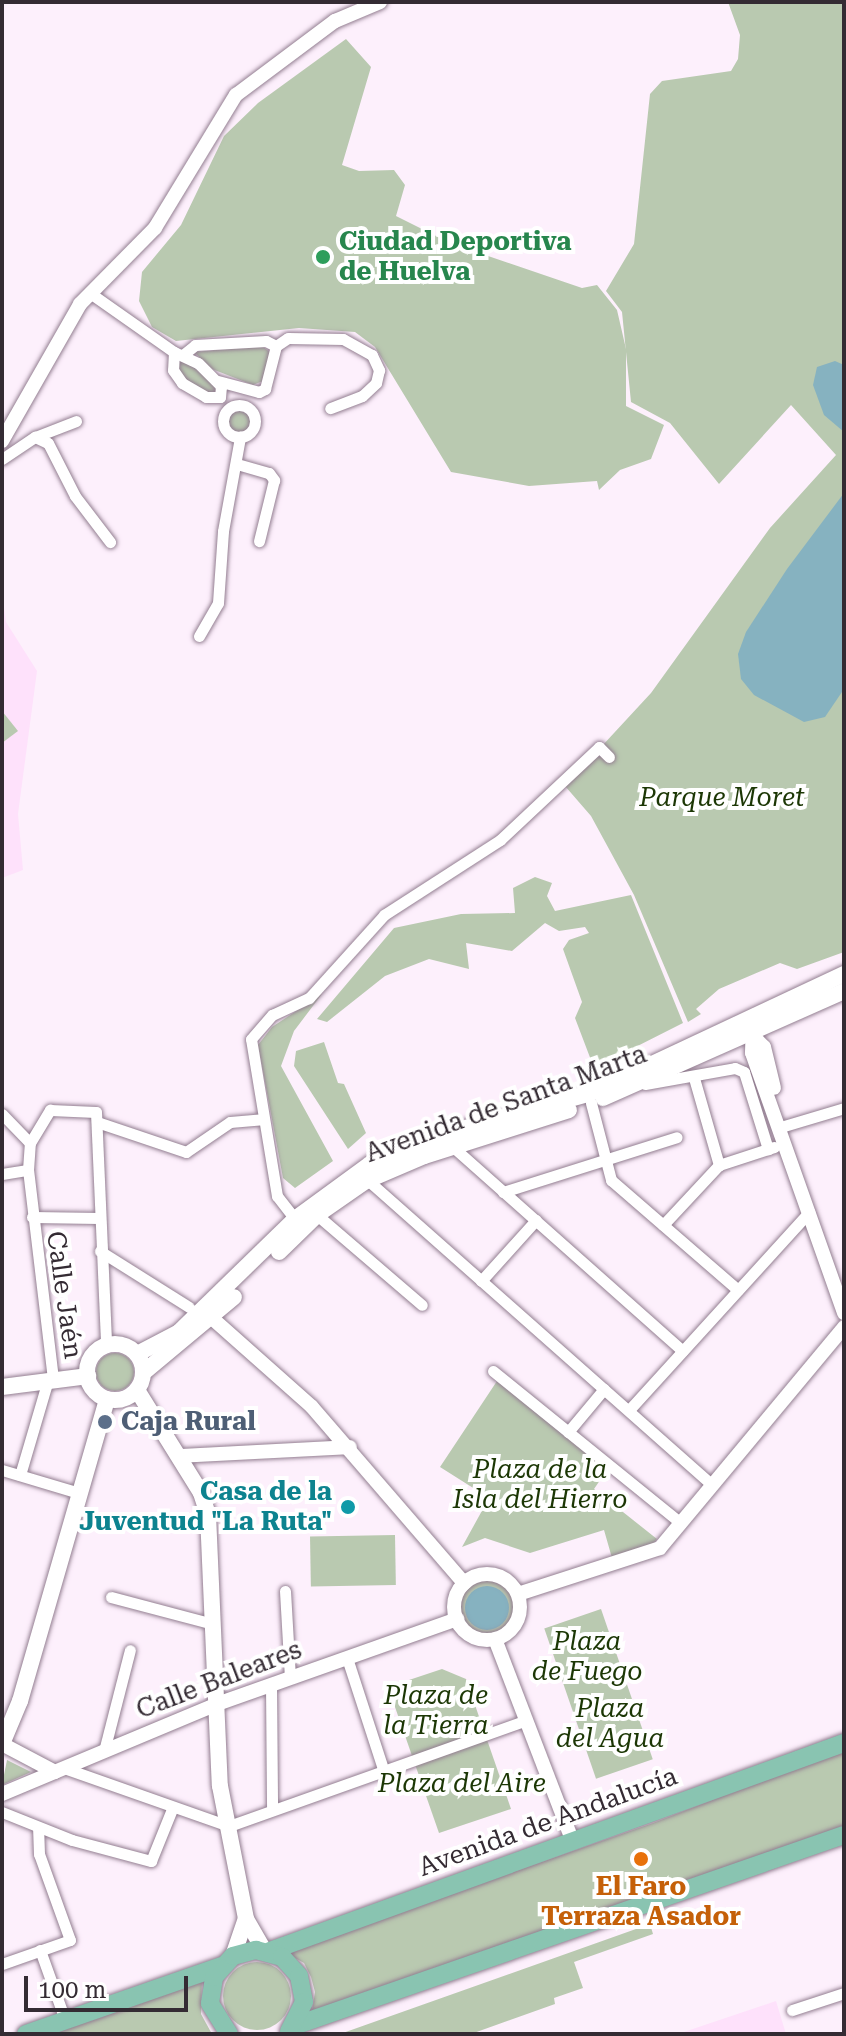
<!DOCTYPE html>
<meta charset="utf-8">
<style>
body{margin:0}
#map{position:relative;width:846px;height:2036px;overflow:hidden;background:#fdf0fc;font-family:"Roboto Serif",serif}
div>[style]{position:absolute}
[style*='--x']{left:calc(var(--x)*1px);top:calc(var(--y)*1px);width:calc(var(--w)*1px);rotate:calc(var(--a)*1deg)}
.built>*{inset:0;background:#fee1fb}
.green>*{inset:0;background:#b9c9b0;transform-origin:0 0}
.round{border-radius:50%}
.water>*{inset:0;background:#86b2c0}
.roads{filter:drop-shadow(0 0 2px #937e91) drop-shadow(0 0 2px #937e91)}
.minor>*{height:11px;margin:-5.5px;padding:0 5.5px;transform-origin:5.5px;border-radius:5.5px;background:#fff}
.minor>.ring{margin:-5.5px;padding:0;box-sizing:content-box;background:none;border:11px solid #fff;border-radius:50%}
.tertiary>*{height:14px;margin:-7px;padding:0 7px;transform-origin:7px;border-radius:7px;background:#fff}
.tertiary>.ring{margin:-7px;padding:0;box-sizing:content-box;background:none;border:14px solid #fff;border-radius:50%}
.secondary>*{height:16px;margin:-8px;padding:0 8px;transform-origin:8px;border-radius:8px;background:#fff}
.secondary>.ring{margin:-8px;padding:0;box-sizing:content-box;background:none;border:16px solid #fff;border-radius:50%}
.primary>*{height:18px;margin:-9px;padding:0 9px;transform-origin:9px;border-radius:9px;background:#89c4b1}
.dots>*{width:22px;height:22px;translate:-50% -50%;box-sizing:border-box;border:4px solid #fff;border-radius:50%}
span{translate:-50% -50%;white-space:nowrap;text-align:center;line-height:1.15;-webkit-text-stroke:8px #fff;paint-order:stroke}
.leisure-label{font-size:26px;color:#27864d;font-weight:700}
.left{translate:0 -50%;text-align:left}
.park-label{font-size:26px;color:#1c3705;font-style:italic}
.street-label{font-size:26px;color:#342b33}
.service-label{font-size:26px;color:#4e5e75;font-weight:700}
.culture-label{font-size:26px;color:#0d838f;font-weight:700}
.right{translate:-100% -50%;text-align:right}
.food-label{font-size:26px;color:#c56008;font-weight:700}
.frame{position:absolute;inset:0;border:4px solid #342b33;pointer-events:none}
.scale{position:absolute;left:24px;top:1976px;width:164px;height:36px;box-sizing:border-box;border:4px solid #342b33;border-top:0;padding-left:10px;font-size:24px;line-height:28px;white-space:nowrap;color:#342b33;-webkit-text-stroke:6px #fff;paint-order:stroke}
</style>
<div id="map">
<div class="built">
<i style="clip-path:polygon(2px 594px,6px 622px,37px 671px,18px 814px,23px 870px,2px 878px)"></i>
<i style="clip-path:polygon(776px 2001px,786px 2034px,678px 2034px)"></i>
</div>
<div class="green">
<i style="clip-path:polygon(728px 2px,844px 2px,844px 952px,797px 969px,780px 963px,719px 989px,696px 1009px,701px 1014px,688px 1022px,634px 895px,591px 816px,565px 786px,651px 693px,770px 528px,836px 455px,791px 405px,719px 484px,670px 423px,631px 402px,622px 312px,606px 291px,634px 244px,650px 94px,662px 81px,731px 71px,738px 59px,740px 35px)"></i>
<i style="clip-path:polygon(346px 39px,371px 67px,342px 165px,359px 171px,394px 170px,405px 185px,396px 216px,450px 243px,582px 288px,597px 285px,617px 310px,626px 349px,626px 406px,664px 425px,651px 459px,620px 470px,599px 490px,597px 481px,529px 486px,451px 472px,375px 347px,355px 332px,299px 328px,176px 341px,152px 327px,139px 301px,142px 272px,181px 225px,224px 136px,258px 103px)"></i>
<i style="clip-path:polygon(262px 346px,271px 353px,263px 381px,253px 385px,212px 369px,194px 352px)"></i>
<i style="clip-path:polygon(178px 360px,189px 361px,214px 382px,216px 391px,210px 394px,186px 381px,175px 364px)"></i>
<i class="round" style="left:227px;top:408px;width:24px;height:24px"></i>
<i style="clip-path:polygon(2px 711px,18px 731px,2px 743px)"></i>
<i style="clip-path:polygon(535px 877px,552px 883px,547px 896px,555px 911px,631px 895px,683px 1023px,594px 1068px,575px 1018px,582px 1002px,563px 949px,569px 940px,589px 933px,585px 927px,559px 931px,545px 923px,512px 951px,466px 943px,469px 969px,429px 959px,385px 976px,327px 1022px,317px 1019px,394px 928px,461px 914px,515px 913px,513px 888px)"></i>
<i style="clip-path:polygon(322px 994px,294px 1031px,281px 1066px,333px 1161px,295px 1188px,283px 1178px,258px 1045px,272px 1027px)"></i>
<i style="clip-path:polygon(324px 1042px,338px 1083px,344px 1084px,366px 1133px,348px 1149px,294px 1066px,296px 1051px)"></i>
<i class="round" style="left:96px;top:1353px;width:38px;height:38px"></i>
<i style="clip-path:polygon(497px 1381px,607px 1470px,594px 1489px,657px 1539px,652px 1545px,612px 1558px,604px 1530px,530px 1553px,485px 1538px,462px 1547px,489px 1498px,440px 1467px)"></i>
<i style="left:395px;top:1535px;width:50px;height:85px;rotate:89deg"></i>
<i class="round" style="left:457px;top:1577px;width:60px;height:60px"></i>
<i style="left:601px;top:1609px;width:159px;height:60px;rotate:71deg"></i>
<i style="clip-path:polygon(442px 1669px,466px 1679px,511px 1809px,439px 1833px,388px 1687px)"></i>
<i style="clip-path:polygon(844px 1749px,844px 1830px,311px 2018px,315px 1992px,311px 1977px,304px 1963px,284px 1952px,653px 1823px)"></i>
<i style="clip-path:polygon(7px 1760px,31px 1772px,2px 1785px)"></i>
<i style="clip-path:polygon(650px 1924px,653px 1934px,574px 1962px,583px 1988px,554px 1998px,555px 2004px,471px 2034px,340px 2034px)"></i>
<i class="round" style="left:223px;top:1962px;width:68px;height:68px"></i>
<i style="clip-path:polygon(202px 1975px,201px 2014px,212px 2034px,40px 2034px)"></i>
</div>
<div class="water">
<i style="clip-path:polygon(835px 361px,844px 365px,844px 432px,824px 415px,813px 385px,817px 367px)"></i>
<i style="clip-path:polygon(844px 493px,844px 689px,825px 717px,804px 722px,754px 695px,741px 679px,738px 654px,746px 632px,787px 569px)"></i>
<i class="round" style="left:465px;top:1586px;width:44px;height:44px"></i>
</div>
<div class="roads">
<div class="minor">
<i style="--x:90;--y:293;--w:103;--a:35.1"></i>
<i style="--x:174;--y:352;--w:26;--a:25"></i>
<i style="--x:198;--y:363;--w:33;--a:45"></i>
<i style="--x:221;--y:386;--w:11;--a:95"></i>
<i style="--x:174;--y:352;--w:18;--a:93"></i>
<i style="--x:173;--y:370;--w:16;--a:55"></i>
<i style="--x:182;--y:383;--w:28;--a:30"></i>
<i style="--x:206;--y:397;--w:14;--a:0"></i>
<i style="--x:184;--y:354;--w:14;--a:-39"></i>
<i style="--x:195;--y:345;--w:71;--a:-3.2"></i>
<i style="--x:266;--y:341;--w:11;--a:27"></i>
<i style="--x:218;--y:381;--w:42;--a:15"></i>
<i style="--x:259;--y:392;--w:7;--a:-27"></i>
<i style="--x:265;--y:389;--w:44;--a:-75.7"></i>
<i style="--x:276;--y:346;--w:14;--a:-34"></i>
<i style="--x:288;--y:338;--w:55;--a:1"></i>
<i style="--x:343;--y:339;--w:33;--a:29"></i>
<i style="--x:372;--y:355;--w:17;--a:65"></i>
<i style="--x:379;--y:370;--w:13;--a:103"></i>
<i style="--x:376;--y:383;--w:19;--a:137"></i>
<i style="--x:362;--y:396;--w:34;--a:159"></i>
<i class="ring" style="left:223px;top:405px;width:21px;height:21px"></i>
<i style="--x:35;--y:437;--w:14;--a:25"></i>
<i style="--x:48;--y:443;--w:59;--a:63"></i>
<i style="--x:75;--y:496;--w:58;--a:52.7"></i>
<i style="--x:2;--y:459;--w:40;--a:-34"></i>
<i style="--x:35;--y:437;--w:44;--a:-21.3"></i>
<i style="--x:237;--y:464;--w:33;--a:16"></i>
<i style="--x:269;--y:473;--w:9;--a:54"></i>
<i style="--x:274;--y:480;--w:63;--a:103.8"></i>
<i style="--x:199;--y:636;--w:38;--a:-60"></i>
<i style="--x:218;--y:603;--w:72;--a:-86"></i>
<i style="--x:223;--y:531;--w:96;--a:-79.7"></i>
<i style="--x:694;--y:1078;--w:91;--a:74"></i>
<i style="--x:645;--y:1084;--w:91;--a:-10.1"></i>
<i style="--x:735;--y:1068;--w:10;--a:24"></i>
<i style="--x:744;--y:1072;--w:81;--a:72.7"></i>
<i style="--x:591;--y:1103;--w:80;--a:75.4"></i>
<i style="--x:611;--y:1180;--w:168;--a:40.9"></i>
<i style="--x:2;--y:1114;--w:40;--a:46"></i>
<i style="--x:97;--y:1122;--w:94;--a:18.6"></i>
<i style="--x:186;--y:1152;--w:53;--a:-34.3"></i>
<i style="--x:230;--y:1122;--w:32;--a:-5"></i>
<i style="--x:784;--y:1126;--w:63;--a:-16.7"></i>
<i style="--x:453;--y:1147;--w:307;--a:41.6"></i>
<i style="--x:2;--y:1174;--w:26;--a:-9"></i>
<i style="--x:363;--y:1176;--w:466;--a:41.5"></i>
<i style="--x:503;--y:1192;--w:182;--a:-17.5"></i>
<i style="--x:317;--y:1215;--w:138;--a:40.6"></i>
<i style="--x:32;--y:1217;--w:67;--a:0.9"></i>
<i style="--x:295;--y:1219;--w:29;--a:-128"></i>
<i style="--x:277;--y:1196;--w:159;--a:-99.4"></i>
<i style="--x:251;--y:1039;--w:32;--a:-49"></i>
<i style="--x:272;--y:1015;--w:41;--a:-24.7"></i>
<i style="--x:309;--y:998;--w:112;--a:-47.9"></i>
<i style="--x:384;--y:915;--w:138;--a:-32.9"></i>
<i style="--x:500;--y:840;--w:136;--a:-43.2"></i>
<i style="--x:599;--y:747;--w:14;--a:45"></i>
<i style="--x:663;--y:1225;--w:82;--a:-47"></i>
<i style="--x:719;--y:1165;--w:58;--a:-18.1"></i>
<i style="--x:100;--y:1251;--w:105;--a:32.2"></i>
<i style="--x:481;--y:1281;--w:82;--a:-48"></i>
<i style="--x:493;--y:1371;--w:242;--a:39"></i>
<i style="--x:53;--y:1379;--w:210;--a:-96.8"></i>
<i style="--x:28;--y:1170;--w:27;--a:-86"></i>
<i style="--x:30;--y:1143;--w:39;--a:-59"></i>
<i style="--x:50;--y:1110;--w:46;--a:2.5"></i>
<i style="--x:96;--y:1112;--w:233;--a:87.5"></i>
<i style="--x:629;--y:1410;--w:268;--a:-47.7"></i>
<i style="--x:568;--y:1432;--w:56;--a:-50.1"></i>
<i style="--x:2;--y:1470;--w:80;--a:16.6"></i>
<i style="--x:20;--y:1475;--w:99;--a:-73.6"></i>
<i style="--x:285;--y:1591;--w:86;--a:86.7"></i>
<i style="--x:111;--y:1597;--w:106;--a:14.8"></i>
<i style="--x:347;--y:1658;--w:117;--a:72"></i>
<i style="--x:271;--y:1685;--w:125;--a:89.5"></i>
<i style="--x:104;--y:1751;--w:104;--a:-75.6"></i>
<i style="--x:64;--y:1768;--w:175;--a:19.4"></i>
<i style="--x:229;--y:1826;--w:315;--a:-19.6"></i>
<i style="--x:2;--y:1812;--w:75;--a:21.8"></i>
<i style="--x:72;--y:1840;--w:82;--a:14.9"></i>
<i style="--x:151;--y:1861;--w:56;--a:-68"></i>
<i style="--x:40;--y:1950;--w:74;--a:70.3"></i>
<i style="--x:2;--y:1964;--w:72;--a:-19.4"></i>
<i style="--x:70;--y:1940;--w:91;--a:-109.8"></i>
<i style="--x:39;--y:1854;--w:26;--a:-92"></i>
<i style="--x:792;--y:2010;--w:55;--a:-18.1"></i>
</div>
<div class="tertiary">
<i style="--x:2;--y:441;--w:158;--a:-60.3"></i>
<i style="--x:80;--y:304;--w:107;--a:-45.4"></i>
<i style="--x:155;--y:228;--w:156;--a:-58.7"></i>
<i style="--x:236;--y:95;--w:124;--a:-36.8"></i>
<i style="--x:335;--y:21;--w:49;--a:-22.9"></i>
<i style="--x:753;--y:1023;--w:30;--a:92"></i>
<i style="--x:752;--y:1053;--w:276;--a:70.5"></i>
<i style="--x:749;--y:1032;--w:21;--a:45"></i>
<i style="--x:764;--y:1047;--w:42;--a:76.3"></i>
<i style="--x:213;--y:1319;--w:132;--a:41.6"></i>
<i style="--x:312;--y:1407;--w:233;--a:49.2"></i>
<i style="--x:179;--y:1456;--w:171;--a:-3"></i>
<i class="ring" style="left:454px;top:1574px;width:52px;height:52px"></i>
<i style="--x:518;--y:1594;--w:149;--a:-17.9"></i>
<i style="--x:660;--y:1548;--w:288;--a:-50.2"></i>
<i style="--x:495;--y:1639;--w:215;--a:69"></i>
<i style="--x:2;--y:1744;--w:60;--a:27.8"></i>
<i style="--x:2;--y:1794;--w:233;--a:-22.7"></i>
<i style="--x:217;--y:1704;--w:255;--a:-19.5"></i>
</div>
<div class="secondary">
<i style="--x:603;--y:1098;--w:264;--a:-23.9"></i>
<i style="--x:279;--y:1252;--w:53;--a:-44.2"></i>
<i style="--x:317;--y:1215;--w:60;--a:-34.8"></i>
<i style="--x:366;--y:1181;--w:63;--a:-23.3"></i>
<i style="--x:424;--y:1156;--w:152;--a:-17.6"></i>
<i class="ring" style="left:87px;top:1344px;width:40px;height:40px"></i>
<i style="--x:137;--y:1354;--w:47;--a:-27.6"></i>
<i style="--x:179;--y:1332;--w:162;--a:-44.2"></i>
<i style="--x:295;--y:1219;--w:97;--a:-36.2"></i>
<i style="--x:373;--y:1162;--w:80;--a:-21.1"></i>
<i style="--x:448;--y:1133;--w:145;--a:-15.6"></i>
<i style="--x:588;--y:1094;--w:283;--a:-25.1"></i>
<i style="--x:144;--y:1372;--w:117;--a:-39.8"></i>
<i style="--x:2;--y:1387;--w:87;--a:-7.3"></i>
<i style="--x:137;--y:1390;--w:121;--a:58.1"></i>
<i style="--x:201;--y:1493;--w:23;--a:72"></i>
<i style="--x:208;--y:1515;--w:271;--a:87.5"></i>
<i style="--x:220;--y:1786;--w:136;--a:78.9"></i>
<i style="--x:246;--y:1919;--w:36;--a:60"></i>
<i style="--x:2;--y:1744;--w:47;--a:-67.3"></i>
<i style="--x:20;--y:1701;--w:314;--a:-73.9"></i>
<i style="--x:233;--y:1956;--w:39;--a:-71"></i>
</div>
<div class="primary">
<i style="--x:270;--y:1951;--w:611;--a:-19.92"></i>
<i style="--x:294;--y:2026;--w:582;--a:-19.15"></i>
<i style="--x:26;--y:2034;--w:207;--a:-19.2"></i>
<i style="--x:229;--y:2034;--w:36;--a:-122"></i>
<i style="--x:210;--y:2003;--w:26;--a:-81"></i>
<i style="--x:214;--y:1977;--w:28;--a:-48"></i>
<i style="--x:233;--y:1956;--w:24;--a:-15"></i>
<i style="--x:256;--y:1950;--w:27;--a:15"></i>
<i style="--x:282;--y:1957;--w:25;--a:48"></i>
<i style="--x:299;--y:1976;--w:26;--a:79"></i>
<i style="--x:304;--y:2002;--w:33;--a:117"></i>
</div>
</div>
<div class="dots">
<i style="left:323px;top:257px;background:#2e9e5b"></i>
<i style="left:105px;top:1422px;background:#5c6f8a"></i>
<i style="left:348px;top:1507px;background:#0f9aa8"></i>
<i style="left:641px;top:1859px;background:#e8710a"></i>
</div>
<div class="leisure-label">
<span class="left" style="left:339px;top:257px">Ciudad Deportiva<br>de Huelva</span>
</div>
<div class="park-label">
<span style="left:722px;top:798px">Parque Moret</span>
<span style="left:540px;top:1485px">Plaza de la<br>Isla del Hierro</span>
<span style="left:587px;top:1657px">Plaza<br>de Fuego</span>
<span style="left:436px;top:1711px">Plaza de<br>la Tierra</span>
<span style="left:610px;top:1724px">Plaza<br>del Agua</span>
<span style="left:462px;top:1784px">Plaza del Aire</span>
</div>
<div class="street-label">
<span style="left:506px;top:1104px;rotate:-20deg">Avenida de Santa Marta</span>
<span style="left:64px;top:1295px;rotate:82deg">Calle Jaén</span>
<span style="left:219px;top:1680px;rotate:-21deg">Calle Baleares</span>
<span style="left:548px;top:1822px;rotate:-20deg">Avenida de Andalucía</span>
</div>
<div class="service-label">
<span class="left" style="left:121px;top:1422px">Caja Rural</span>
</div>
<div class="culture-label">
<span class="right" style="left:332px;top:1507px">Casa de la<br>Juventud "La Ruta"</span>
</div>
<div class="food-label">
<span style="left:641px;top:1902px">El Faro<br>Terraza Asador</span>
</div>
<div class="frame"></div>
<div class="scale">100 m</div>
</div>
